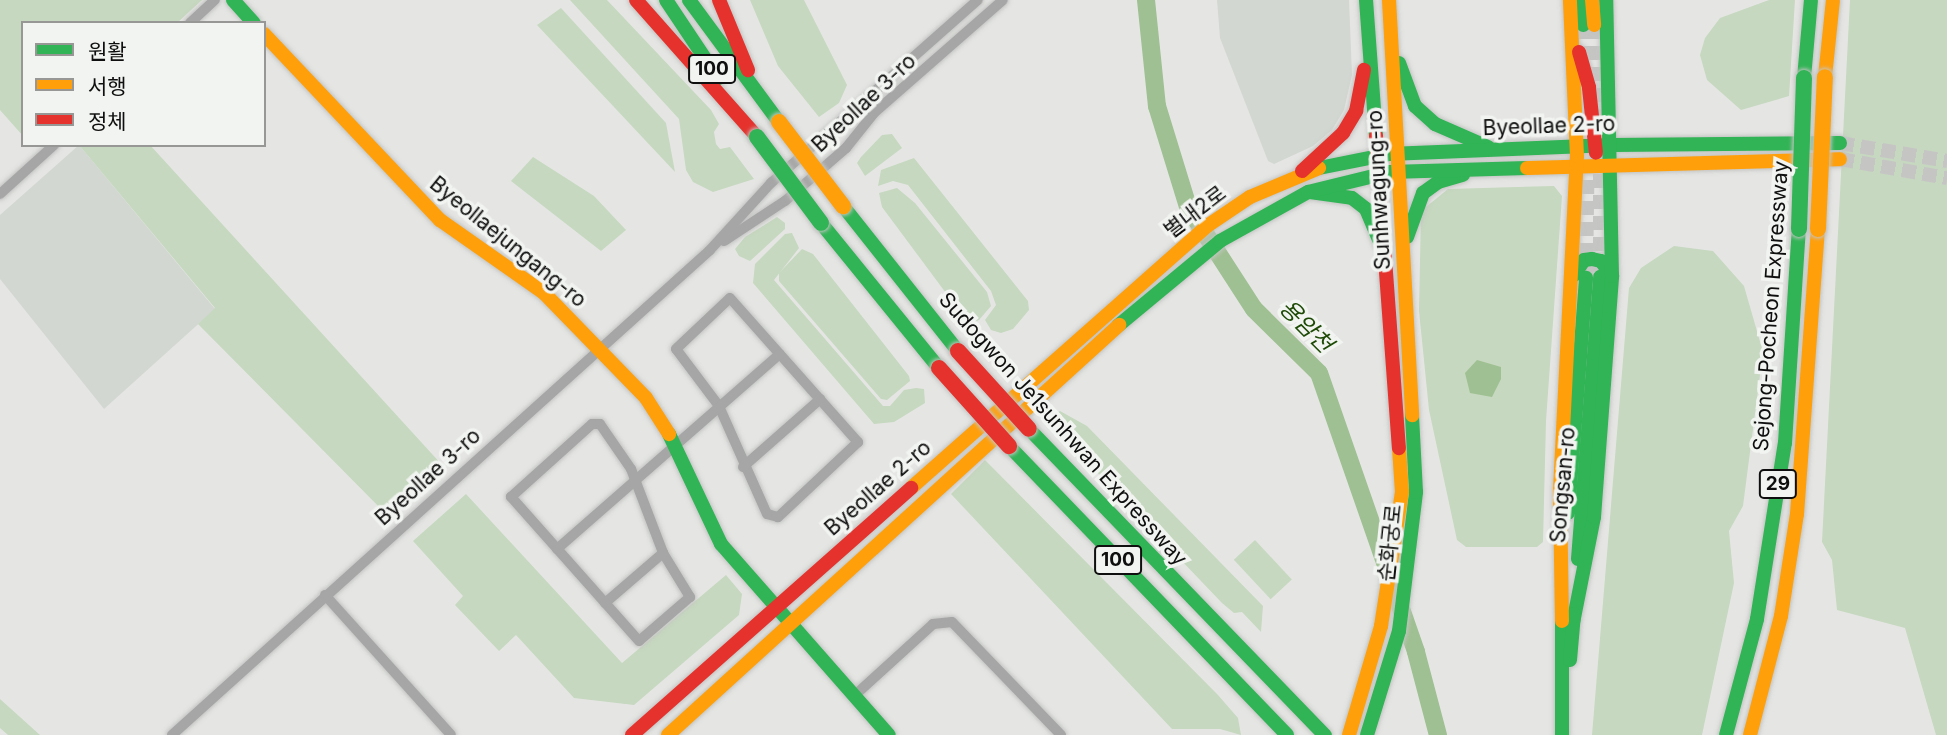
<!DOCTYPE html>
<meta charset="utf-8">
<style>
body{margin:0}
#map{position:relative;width:1947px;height:735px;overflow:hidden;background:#e5e6e4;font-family:Inter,"Noto Sans KR",sans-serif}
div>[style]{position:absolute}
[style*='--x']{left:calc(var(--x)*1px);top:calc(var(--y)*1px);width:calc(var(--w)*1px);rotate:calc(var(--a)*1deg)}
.built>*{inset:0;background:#d2d7d1}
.green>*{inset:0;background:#c6d8bf;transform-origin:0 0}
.water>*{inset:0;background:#9fc092}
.river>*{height:18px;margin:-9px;padding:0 9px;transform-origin:9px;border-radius:9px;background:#9fc092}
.secondary-tunnel>*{height:14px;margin-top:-7px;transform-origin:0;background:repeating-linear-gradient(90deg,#c5c6c4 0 14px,transparent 0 21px)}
.roads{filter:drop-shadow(0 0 2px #c3c4c2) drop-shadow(0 0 2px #c3c4c2)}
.street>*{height:10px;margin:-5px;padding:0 5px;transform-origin:5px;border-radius:5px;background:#a5a6a5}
.fast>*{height:14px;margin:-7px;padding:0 7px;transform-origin:7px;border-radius:7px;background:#30b455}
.slow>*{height:14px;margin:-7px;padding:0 7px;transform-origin:7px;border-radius:7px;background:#ff9f0a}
.jam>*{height:14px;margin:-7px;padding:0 7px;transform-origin:7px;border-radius:7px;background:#e5322d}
.bridges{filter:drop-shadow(0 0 2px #c3c4c2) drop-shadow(0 0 2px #c3c4c2)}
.fast-bridge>*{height:16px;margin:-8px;padding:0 8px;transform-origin:8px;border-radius:8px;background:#30b455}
.slow-bridge>*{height:16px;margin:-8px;padding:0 8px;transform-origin:8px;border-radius:8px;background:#ff9f0a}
.jam-bridge>*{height:16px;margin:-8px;padding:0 8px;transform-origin:8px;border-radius:8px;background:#e5322d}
span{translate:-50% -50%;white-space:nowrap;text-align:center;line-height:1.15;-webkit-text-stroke:7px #f2f4f1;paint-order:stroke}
.shield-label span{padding:2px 5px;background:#f2f4f1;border:2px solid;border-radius:5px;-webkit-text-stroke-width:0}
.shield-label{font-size:19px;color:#0e0f0e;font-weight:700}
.street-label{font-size:21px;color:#0e0f0e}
.water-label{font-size:23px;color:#1d4a05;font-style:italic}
.legend{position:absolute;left:21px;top:21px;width:245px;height:126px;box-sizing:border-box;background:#f2f4f1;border:2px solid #979896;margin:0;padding:9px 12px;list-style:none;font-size:21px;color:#0e0f0e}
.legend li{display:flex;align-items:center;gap:14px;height:35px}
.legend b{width:35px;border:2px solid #979896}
</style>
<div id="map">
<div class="built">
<i style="clip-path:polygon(1217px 0,1349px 0,1352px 75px,1344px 110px,1332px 130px,1313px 146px,1274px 164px,1268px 161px,1220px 38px)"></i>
<i style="clip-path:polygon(79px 145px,215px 309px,104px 409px,0 279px,0 215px)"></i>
</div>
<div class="green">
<i style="clip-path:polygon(0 0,202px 0,177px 23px,23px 23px,23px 136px,0 110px)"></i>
<i style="clip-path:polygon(570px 0,607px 0,711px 110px,719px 124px,714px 132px,716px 144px,720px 149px,730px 147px,754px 179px,713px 192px,693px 182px,686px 170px,679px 119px)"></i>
<i style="clip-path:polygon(750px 0,804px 0,847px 85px,839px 103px,819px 117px,778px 66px)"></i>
<i style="clip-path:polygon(1769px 0,1795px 0,1789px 96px,1741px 110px,1707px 80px,1700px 55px,1705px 38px,1720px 18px)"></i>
<i style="clip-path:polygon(1850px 0,1947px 0,1947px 735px,1936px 735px,1905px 628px,1837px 610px,1832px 560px,1822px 542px)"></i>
<i style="clip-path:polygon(561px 8px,666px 123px,675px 172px,537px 25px)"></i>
<i style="clip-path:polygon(892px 134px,902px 148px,865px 176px,857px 163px,861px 157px,882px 135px)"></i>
<i style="clip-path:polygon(79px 145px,150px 145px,443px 466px,388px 516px,198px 324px,215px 308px)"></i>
<i style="clip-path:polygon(533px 157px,594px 196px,626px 230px,601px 251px,511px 181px)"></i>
<i style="clip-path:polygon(914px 158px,1028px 301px,1029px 310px,1013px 329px,1001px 333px,991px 330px,985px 320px,996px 305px,991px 291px,908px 185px,893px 181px,878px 186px,881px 170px)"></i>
<i style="clip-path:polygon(1554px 186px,1562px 196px,1546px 421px,1543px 542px,1537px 547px,1466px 547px,1457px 540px,1429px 410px,1419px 311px,1421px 211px,1448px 189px)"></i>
<i style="clip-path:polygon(897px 188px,915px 203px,987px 292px,991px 306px,979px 320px,973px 323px,963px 316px,882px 207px,879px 193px)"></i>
<i style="clip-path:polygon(777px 217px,785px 223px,785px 229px,750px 261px,739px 256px,735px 249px,745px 237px)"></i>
<i style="clip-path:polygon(792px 233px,799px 248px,774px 280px,883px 406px,890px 406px,904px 390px,916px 388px,924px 389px,925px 403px,894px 422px,874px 424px,753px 283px,755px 264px,785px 234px)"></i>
<i style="clip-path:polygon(1674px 246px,1713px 251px,1744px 286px,1763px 352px,1743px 506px,1729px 531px,1734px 583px,1702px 735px,1592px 735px,1629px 288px,1641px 268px)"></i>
<i style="clip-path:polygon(802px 249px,813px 254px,909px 376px,910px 381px,887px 400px,881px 399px,779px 281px,779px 273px)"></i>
<i style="clip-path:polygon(1060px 411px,1087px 426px,1263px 606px,1261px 632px,1242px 612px,1234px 613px,1222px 603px,1050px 423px,1049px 418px)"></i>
<i style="clip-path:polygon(985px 460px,1218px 695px,1238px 718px,1241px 735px,1220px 729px,1172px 729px,951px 494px)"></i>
<i style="clip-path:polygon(466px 494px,622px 663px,726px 575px,742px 594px,739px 615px,634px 705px,574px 698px,516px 635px,499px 651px,455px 605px,463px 596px,413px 541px)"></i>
<i style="left:1255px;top:540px;width:54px;height:29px;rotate:47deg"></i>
<i style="clip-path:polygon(0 699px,40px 735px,8px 735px,0 728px)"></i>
</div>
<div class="water">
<i style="clip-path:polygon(1477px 360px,1501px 367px,1501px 379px,1492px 397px,1470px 393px,1465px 373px)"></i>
</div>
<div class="river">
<i style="--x:1146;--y:0;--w:107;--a:84.1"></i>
<i style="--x:1157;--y:106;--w:106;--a:72.9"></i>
<i style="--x:1188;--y:207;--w:121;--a:57.1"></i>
<i style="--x:1254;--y:309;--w:91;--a:44.6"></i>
<i style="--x:1319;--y:373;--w:295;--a:70.8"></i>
<i style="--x:1416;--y:652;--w:86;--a:75.2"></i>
</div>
<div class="secondary-tunnel">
<i style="--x:1583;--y:25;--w:41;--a:87.2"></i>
<i style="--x:1594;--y:25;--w:97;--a:87"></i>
<i style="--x:1840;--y:143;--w:109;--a:9.5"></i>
<i style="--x:1840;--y:159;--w:109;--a:10.1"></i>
<i style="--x:1600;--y:272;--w:116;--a:-90"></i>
<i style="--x:1586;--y:278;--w:143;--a:-89.2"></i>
</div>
<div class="roads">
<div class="street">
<i style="--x:190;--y:23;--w:34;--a:-43"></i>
<i style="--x:0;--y:194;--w:73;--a:-42.2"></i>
<i style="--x:724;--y:241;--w:73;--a:-33.3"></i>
<i style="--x:785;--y:201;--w:81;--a:-41"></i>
<i style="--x:846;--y:148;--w:45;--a:-51.3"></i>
<i style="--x:874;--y:113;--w:171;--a:-41.2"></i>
<i style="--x:730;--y:298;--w:193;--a:48.4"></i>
<i style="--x:858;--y:442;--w:110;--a:136.8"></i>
<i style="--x:778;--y:517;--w:11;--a:-165"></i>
<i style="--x:767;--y:514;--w:118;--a:-114"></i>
<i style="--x:719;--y:406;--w:71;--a:-127"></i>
<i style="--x:676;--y:349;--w:74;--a:-43.4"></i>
<i style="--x:592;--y:424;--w:8;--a:0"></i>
<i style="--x:600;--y:424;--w:55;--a:55.4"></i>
<i style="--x:631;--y:469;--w:90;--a:69.1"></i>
<i style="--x:663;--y:553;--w:52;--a:58.5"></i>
<i style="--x:690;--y:597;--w:67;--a:139.2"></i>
<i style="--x:639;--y:641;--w:193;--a:-131.6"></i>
<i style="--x:511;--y:497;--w:109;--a:-42"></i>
<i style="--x:743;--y:467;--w:103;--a:-41.4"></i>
<i style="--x:557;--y:549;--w:296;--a:-41.2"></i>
<i style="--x:325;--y:595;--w:188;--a:48"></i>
<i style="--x:605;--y:603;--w:77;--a:-40.8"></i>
<i style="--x:854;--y:696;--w:107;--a:-42.3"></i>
<i style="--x:933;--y:624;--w:19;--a:-6"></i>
<i style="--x:952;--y:622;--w:157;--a:46"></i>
<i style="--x:172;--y:735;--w:724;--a:-42.03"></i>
<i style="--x:710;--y:250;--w:91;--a:-47.7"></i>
<i style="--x:771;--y:183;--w:276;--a:-41.5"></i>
</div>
<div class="fast">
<i style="--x:233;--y:0;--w:31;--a:48"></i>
<i style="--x:666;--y:0;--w:94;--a:56.3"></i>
<i style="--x:689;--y:0;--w:152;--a:53.6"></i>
<i style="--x:1366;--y:0;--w:136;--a:85.8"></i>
<i style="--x:1581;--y:0;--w:25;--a:85"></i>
<i style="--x:1399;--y:63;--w:46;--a:69.6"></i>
<i style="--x:1415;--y:106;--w:27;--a:42"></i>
<i style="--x:1435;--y:124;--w:58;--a:23.5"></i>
<i style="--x:1804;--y:78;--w:78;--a:-84.9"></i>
<i style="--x:1319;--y:168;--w:71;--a:-11.3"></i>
<i style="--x:1389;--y:154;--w:222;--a:-2.3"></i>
<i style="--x:1611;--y:145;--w:229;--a:-0.5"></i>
<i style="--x:1310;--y:192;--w:42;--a:8.1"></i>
<i style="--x:1352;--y:198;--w:18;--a:38"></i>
<i style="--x:1366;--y:209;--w:38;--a:67"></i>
<i style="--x:843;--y:206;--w:185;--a:51.6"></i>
<i style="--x:821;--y:223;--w:187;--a:50.9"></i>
<i style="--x:1407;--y:237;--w:47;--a:-70"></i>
<i style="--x:1423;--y:193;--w:19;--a:-36"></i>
<i style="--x:1438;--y:182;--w:26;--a:-16"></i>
<i style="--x:1574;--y:275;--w:18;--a:-56"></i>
<i style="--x:1584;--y:260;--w:8;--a:-7"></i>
<i style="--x:1592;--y:259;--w:9;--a:13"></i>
<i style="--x:1601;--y:261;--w:19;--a:54"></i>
<i style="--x:1119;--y:325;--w:131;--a:-39.7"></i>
<i style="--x:1220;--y:241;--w:101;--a:-29.1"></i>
<i style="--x:1308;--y:192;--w:84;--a:-13.7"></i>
<i style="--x:1390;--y:172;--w:137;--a:-1.7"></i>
<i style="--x:1029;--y:429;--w:426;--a:46"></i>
<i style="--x:669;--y:434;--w:122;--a:64.7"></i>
<i style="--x:721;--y:544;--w:254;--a:48.7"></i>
<i style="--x:1009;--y:446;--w:401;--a:46.1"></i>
<i style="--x:1568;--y:513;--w:236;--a:-85.6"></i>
<i style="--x:1578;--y:559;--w:283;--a:-85.5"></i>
<i style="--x:1562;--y:614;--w:121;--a:90"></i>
<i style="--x:1573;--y:623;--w:108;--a:-78.8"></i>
<i style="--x:1594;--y:517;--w:242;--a:-85.7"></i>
<i style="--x:1612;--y:276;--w:276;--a:-91.2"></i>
<i style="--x:1570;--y:660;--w:46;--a:-85"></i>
<i style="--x:1367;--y:735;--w:109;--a:-72.9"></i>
<i style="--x:1399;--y:631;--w:140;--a:-83"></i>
<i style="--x:1416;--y:492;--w:77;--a:-93"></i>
<i style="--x:1726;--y:735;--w:120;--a:-75"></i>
<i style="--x:1757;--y:619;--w:178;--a:-81"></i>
<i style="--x:1785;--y:443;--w:214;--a:-86.3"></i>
</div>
<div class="slow">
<i style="--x:1389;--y:0;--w:416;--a:86.8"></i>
<i style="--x:1592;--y:0;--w:25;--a:85"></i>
<i style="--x:264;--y:34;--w:256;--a:46.6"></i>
<i style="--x:440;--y:220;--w:127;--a:35.1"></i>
<i style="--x:544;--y:293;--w:146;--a:45.8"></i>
<i style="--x:646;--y:398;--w:43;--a:57.4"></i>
<i style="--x:1825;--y:77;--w:77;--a:-84.1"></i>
<i style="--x:1527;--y:168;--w:313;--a:-1.6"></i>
<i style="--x:911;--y:488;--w:395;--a:-41.5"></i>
<i style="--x:1207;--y:226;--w:52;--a:-34"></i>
<i style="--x:1250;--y:197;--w:75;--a:-22.8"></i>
<i style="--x:1562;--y:621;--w:131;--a:-90.9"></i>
<i style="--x:1560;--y:490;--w:334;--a:-87.1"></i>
<i style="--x:1577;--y:156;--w:156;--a:-92.6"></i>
<i style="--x:668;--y:735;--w:610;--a:-42.27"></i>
<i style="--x:1349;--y:735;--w:114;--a:-73.6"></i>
<i style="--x:1381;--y:626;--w:136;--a:-81.1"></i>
<i style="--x:1402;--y:492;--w:44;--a:-93.9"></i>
<i style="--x:1750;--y:735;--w:123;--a:-75.4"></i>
<i style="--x:1781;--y:616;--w:103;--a:-81.1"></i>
<i style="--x:1797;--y:514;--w:286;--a:-85.8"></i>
</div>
<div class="jam">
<i style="--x:636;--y:0;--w:183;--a:48.5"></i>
<i style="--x:719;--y:0;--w:76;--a:67.5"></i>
<i style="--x:1579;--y:52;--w:37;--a:74"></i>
<i style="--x:1589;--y:88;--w:65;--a:83.9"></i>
<i style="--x:1376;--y:136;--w:313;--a:85.8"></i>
<i style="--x:1302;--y:171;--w:56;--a:-42.8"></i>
<i style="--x:1343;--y:133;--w:26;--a:-59"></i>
<i style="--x:1356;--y:111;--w:42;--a:-79"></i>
<i style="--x:632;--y:735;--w:373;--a:-41.5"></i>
</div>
</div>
<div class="bridges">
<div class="fast-bridge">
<i style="--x:757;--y:137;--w:107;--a:53.3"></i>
<i style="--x:1799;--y:229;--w:151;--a:-88.1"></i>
</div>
<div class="slow-bridge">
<i style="--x:779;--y:122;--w:106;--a:52.7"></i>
<i style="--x:1818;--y:229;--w:152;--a:-87.4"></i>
</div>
<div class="jam-bridge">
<i style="--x:958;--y:351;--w:105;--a:47.7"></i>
<i style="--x:939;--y:368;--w:105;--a:48.1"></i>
</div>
</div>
<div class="shield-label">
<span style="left:712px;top:69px">100</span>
<span style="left:1778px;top:484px">29</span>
<span style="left:1118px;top:560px">100</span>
</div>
<div class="street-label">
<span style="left:864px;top:103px;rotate:-43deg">Byeollae 3-ro</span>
<span style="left:1549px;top:126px;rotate:-2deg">Byeollae 2-ro</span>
<span style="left:1379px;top:190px;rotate:-93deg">Sunhwagung-ro</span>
<span style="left:1195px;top:212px;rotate:-37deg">별내2로</span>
<span style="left:508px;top:242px;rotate:39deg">Byeollaejungang-ro</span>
<span style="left:1771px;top:306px;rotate:-86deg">Sejong-Pocheon Expressway</span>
<span style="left:1063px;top:429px;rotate:48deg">Sudogwon Je1sunhwan Expressway</span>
<span style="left:428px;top:477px;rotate:-42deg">Byeollae 3-ro</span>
<span style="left:1563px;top:485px;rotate:-85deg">Songsan-ro</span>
<span style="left:878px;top:488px;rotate:-41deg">Byeollae 2-ro</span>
<span style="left:1390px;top:543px;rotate:-84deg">순화궁로</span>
</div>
<div class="water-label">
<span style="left:1306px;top:326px;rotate:45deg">용암천</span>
</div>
<ul class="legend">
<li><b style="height:9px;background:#30b455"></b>원활</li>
<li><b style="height:9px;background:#ff9f0a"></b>서행</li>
<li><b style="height:9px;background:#e5322d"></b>정체</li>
</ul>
</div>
